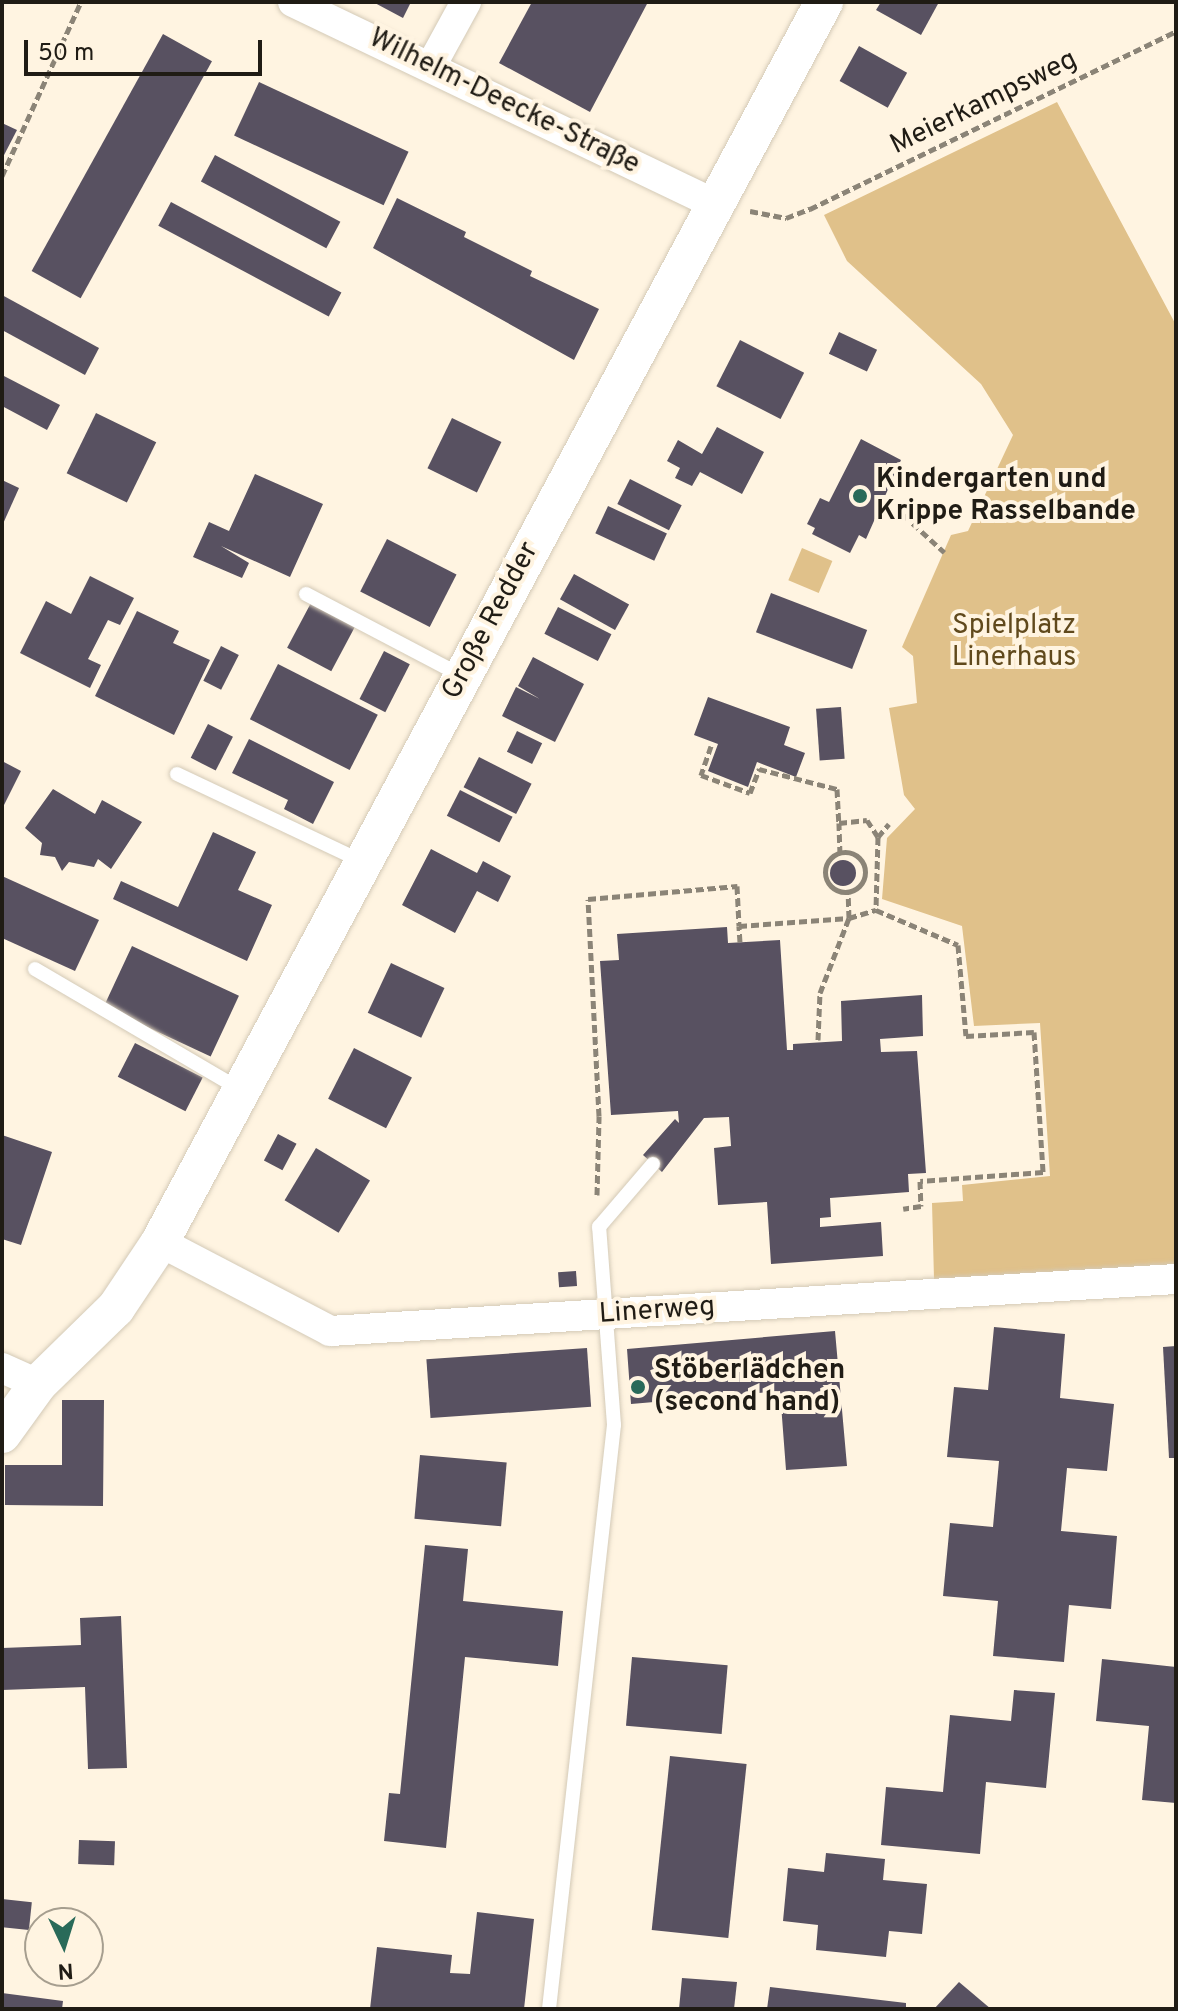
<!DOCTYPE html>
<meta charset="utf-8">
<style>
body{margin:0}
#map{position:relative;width:1178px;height:2011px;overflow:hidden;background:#fff4e1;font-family:Overpass,sans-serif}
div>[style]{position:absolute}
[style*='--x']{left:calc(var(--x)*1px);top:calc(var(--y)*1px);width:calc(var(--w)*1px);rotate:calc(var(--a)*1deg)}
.green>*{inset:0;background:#e0c18a;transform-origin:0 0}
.building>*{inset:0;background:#585161;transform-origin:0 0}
.round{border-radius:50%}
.path>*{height:5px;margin-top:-2.5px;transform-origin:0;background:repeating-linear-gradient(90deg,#8b8477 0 8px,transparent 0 12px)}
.path>.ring{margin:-2.5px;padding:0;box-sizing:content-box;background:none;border:5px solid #8b8477;border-radius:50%}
.roads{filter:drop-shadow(0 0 2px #d4cab7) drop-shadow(0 0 2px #d4cab7)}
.service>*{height:14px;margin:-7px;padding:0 7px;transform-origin:7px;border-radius:7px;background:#fff}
.minor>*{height:30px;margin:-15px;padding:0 15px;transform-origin:15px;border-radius:15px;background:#fff}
.tertiary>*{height:38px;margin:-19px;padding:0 19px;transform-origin:19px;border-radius:19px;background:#fff}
.dots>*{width:22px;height:22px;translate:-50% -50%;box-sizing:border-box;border:4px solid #fff4e1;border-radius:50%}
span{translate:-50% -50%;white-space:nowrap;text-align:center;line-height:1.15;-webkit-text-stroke:8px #fff4e1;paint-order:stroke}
.street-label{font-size:28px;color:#201c15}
.poi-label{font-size:28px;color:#201c15;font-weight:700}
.left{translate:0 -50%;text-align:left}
.park-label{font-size:28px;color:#60491c}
.frame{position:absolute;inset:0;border:4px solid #201c15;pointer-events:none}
.north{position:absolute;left:24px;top:1907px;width:80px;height:80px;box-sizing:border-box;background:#fff4e1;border:2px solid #a69e8f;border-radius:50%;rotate:176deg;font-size:22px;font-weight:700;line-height:32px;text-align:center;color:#201c15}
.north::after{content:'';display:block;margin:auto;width:28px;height:36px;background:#296a59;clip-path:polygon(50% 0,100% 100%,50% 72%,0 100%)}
.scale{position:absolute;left:24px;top:40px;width:238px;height:36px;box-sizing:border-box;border:4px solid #201c15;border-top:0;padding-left:10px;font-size:24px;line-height:28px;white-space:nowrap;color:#201c15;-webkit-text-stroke:6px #fff4e1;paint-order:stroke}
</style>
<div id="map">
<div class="green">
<i style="clip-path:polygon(1057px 102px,1176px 325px,1176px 1265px,934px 1279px,932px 1203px,963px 1201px,962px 1185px,1050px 1176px,1040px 1023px,974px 1026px,962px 926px,882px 899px,887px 838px,915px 809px,904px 795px,889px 708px,917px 703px,913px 656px,902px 647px,951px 535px,968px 531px,1013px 435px,981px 384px,847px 261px,824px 215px)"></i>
<i style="left:802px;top:548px;width:33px;height:35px;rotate:23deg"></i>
</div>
<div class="building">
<i style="clip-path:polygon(373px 2px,411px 2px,403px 18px)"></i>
<i style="clip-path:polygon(532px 2px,648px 2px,590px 112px,499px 63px)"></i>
<i style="clip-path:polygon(881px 2px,939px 2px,921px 35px,876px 10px)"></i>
<i style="left:163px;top:34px;width:56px;height:271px;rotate:29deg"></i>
<i style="left:859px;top:46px;width:55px;height:40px;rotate:29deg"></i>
<i style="left:259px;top:82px;width:165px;height:59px;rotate:25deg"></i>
<i style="clip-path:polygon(2px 123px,17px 130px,2px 159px)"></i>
<i style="left:215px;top:155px;width:142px;height:30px;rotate:28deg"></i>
<i style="clip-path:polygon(397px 198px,466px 232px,464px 237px,532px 271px,530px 276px,599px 309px,574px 360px,373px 248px)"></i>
<i style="left:171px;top:202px;width:193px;height:27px;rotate:28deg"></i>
<i style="clip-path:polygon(2px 295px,99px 348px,85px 375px,2px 330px)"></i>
<i style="left:839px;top:332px;width:42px;height:24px;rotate:25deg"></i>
<i style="left:740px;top:340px;width:72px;height:52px;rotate:27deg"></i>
<i style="clip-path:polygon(2px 375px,60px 405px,47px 430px,2px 406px)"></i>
<i style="left:96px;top:413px;width:67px;height:67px;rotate:26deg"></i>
<i style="left:452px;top:418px;width:55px;height:56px;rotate:26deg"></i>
<i style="clip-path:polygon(717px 427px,764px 452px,742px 494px,700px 472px,692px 486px,675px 478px,680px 468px,667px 461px,678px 440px,702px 454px)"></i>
<i style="clip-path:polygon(861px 439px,901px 460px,866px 539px,859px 535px,850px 553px,812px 534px,815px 528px,807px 524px,820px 498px,829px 502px)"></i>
<i style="clip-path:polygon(255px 474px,323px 504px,290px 577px,221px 546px,249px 563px,242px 578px,193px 557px,209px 522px,229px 531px)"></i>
<i style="left:630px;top:479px;width:58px;height:28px;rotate:27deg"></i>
<i style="clip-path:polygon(2px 480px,19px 488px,2px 526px)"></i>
<i style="left:608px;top:506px;width:65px;height:30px;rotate:25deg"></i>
<i style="left:387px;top:539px;width:78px;height:59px;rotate:27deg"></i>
<i style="left:574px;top:574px;width:63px;height:29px;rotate:29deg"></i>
<i style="clip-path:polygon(90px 576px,134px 598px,120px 625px,108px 620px,88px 659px,101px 665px,90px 688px,20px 653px,46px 601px,71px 614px)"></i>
<i style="left:771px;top:593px;width:103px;height:42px;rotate:21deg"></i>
<i style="left:312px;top:601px;width:50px;height:53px;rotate:28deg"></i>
<i style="left:558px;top:607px;width:60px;height:30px;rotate:27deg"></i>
<i style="clip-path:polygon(137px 611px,179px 631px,173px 643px,210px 660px,174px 735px,95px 696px)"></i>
<i style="left:221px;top:646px;width:20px;height:39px;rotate:27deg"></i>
<i style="left:384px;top:651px;width:29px;height:54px;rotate:27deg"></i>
<i style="clip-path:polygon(533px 657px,584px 684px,555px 742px,502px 716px,516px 687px,540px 699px,518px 686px)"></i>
<i style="left:278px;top:664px;width:112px;height:62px;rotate:27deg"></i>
<i style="clip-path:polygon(708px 697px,790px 727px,784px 745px,805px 753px,796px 777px,757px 762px,748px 787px,708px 771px,718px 744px,694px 735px)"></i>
<i style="left:841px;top:707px;width:52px;height:25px;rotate:86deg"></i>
<i style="left:208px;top:724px;width:28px;height:38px;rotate:27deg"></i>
<i style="left:517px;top:731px;width:28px;height:23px;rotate:26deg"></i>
<i style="clip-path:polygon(249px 739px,334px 782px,313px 824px,284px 809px,288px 800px,232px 773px)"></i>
<i style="left:479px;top:757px;width:59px;height:34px;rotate:27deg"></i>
<i style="clip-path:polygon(2px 761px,21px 771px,2px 809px)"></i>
<i style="clip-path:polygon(53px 789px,95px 814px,102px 800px,142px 822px,111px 869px,98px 859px,94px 867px,69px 862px,62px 871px,55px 857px,40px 855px,42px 843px,25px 828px)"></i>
<i style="left:460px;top:790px;width:59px;height:29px;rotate:27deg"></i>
<i style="clip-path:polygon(213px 832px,256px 852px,238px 890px,272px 905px,247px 961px,113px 899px,121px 881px,178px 907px)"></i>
<i style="clip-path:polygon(431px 849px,477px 873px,483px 861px,511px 876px,498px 902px,477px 891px,455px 933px,402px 905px)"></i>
<i class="round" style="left:830px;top:860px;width:26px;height:26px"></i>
<i style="clip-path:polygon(2px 876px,99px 920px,75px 971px,2px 938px)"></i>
<i style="clip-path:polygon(727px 927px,728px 943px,780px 940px,787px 1050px,793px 1050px,793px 1044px,842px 1041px,841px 1001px,922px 995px,923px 1036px,880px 1039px,881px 1052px,917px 1051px,926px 1173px,908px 1174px,909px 1192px,830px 1198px,831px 1217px,820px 1218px,820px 1227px,881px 1222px,883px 1256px,771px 1264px,767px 1202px,718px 1205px,714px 1148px,731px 1146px,729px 1117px,704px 1118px,662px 1172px,643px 1155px,675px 1119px,679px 1123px,678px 1111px,611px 1115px,600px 961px,619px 960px,617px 934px)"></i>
<i style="left:132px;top:946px;width:118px;height:67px;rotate:25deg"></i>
<i style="left:391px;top:963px;width:59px;height:55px;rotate:25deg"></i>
<i style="left:135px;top:1043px;width:76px;height:38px;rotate:27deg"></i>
<i style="left:354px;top:1048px;width:65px;height:57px;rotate:27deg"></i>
<i style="left:278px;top:1134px;width:21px;height:30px;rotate:28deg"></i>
<i style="clip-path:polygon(2px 1135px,52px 1152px,21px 1245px,2px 1239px)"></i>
<i style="left:316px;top:1148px;width:63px;height:61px;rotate:31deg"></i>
<i style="left:576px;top:1271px;width:15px;height:18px;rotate:86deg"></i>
<i style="clip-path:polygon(994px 1327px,1065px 1334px,1060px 1398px,1114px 1404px,1107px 1471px,1067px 1468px,1061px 1531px,1117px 1536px,1111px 1609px,1069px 1605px,1064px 1662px,993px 1656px,998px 1601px,943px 1596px,950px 1523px,993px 1527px,999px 1461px,947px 1457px,954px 1387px,988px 1390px)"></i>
<i style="clip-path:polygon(835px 1331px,847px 1466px,786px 1470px,780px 1391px,631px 1404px,627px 1349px)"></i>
<i style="clip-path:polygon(1176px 1346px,1176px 1458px,1169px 1458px,1163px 1347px)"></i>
<i style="left:587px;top:1348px;width:59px;height:161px;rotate:86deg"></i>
<i style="clip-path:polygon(62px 1400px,104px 1400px,103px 1506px,5px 1505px,5px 1465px,62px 1465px)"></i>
<i style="left:420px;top:1455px;width:87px;height:64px;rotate:5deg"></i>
<i style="clip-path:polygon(425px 1545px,468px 1549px,463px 1601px,563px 1611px,558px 1666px,465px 1657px,446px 1848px,384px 1841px,389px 1793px,400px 1794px)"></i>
<i style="clip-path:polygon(121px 1616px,127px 1768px,88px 1769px,85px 1687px,2px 1690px,2px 1648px,81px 1645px,80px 1618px)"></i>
<i style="left:632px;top:1657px;width:96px;height:69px;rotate:5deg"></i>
<i style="clip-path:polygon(1102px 1659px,1176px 1667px,1176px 1803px,1142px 1800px,1149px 1726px,1096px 1721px)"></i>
<i style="clip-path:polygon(1014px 1690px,1055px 1693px,1046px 1788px,986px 1782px,980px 1854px,881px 1845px,886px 1787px,943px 1792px,950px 1715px,1011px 1721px)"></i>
<i style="left:670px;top:1756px;width:77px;height:175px;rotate:6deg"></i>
<i style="left:79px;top:1840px;width:36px;height:24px;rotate:2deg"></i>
<i style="clip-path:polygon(826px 1853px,885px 1859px,883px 1880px,927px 1884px,922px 1934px,889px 1931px,886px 1957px,816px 1950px,818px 1925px,783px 1921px,788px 1868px,824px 1872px)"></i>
<i style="left:2px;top:1899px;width:30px;height:28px;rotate:6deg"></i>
<i style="clip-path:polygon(477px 1912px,534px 1919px,524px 2009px,370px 2009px,377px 1947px,452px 1955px,450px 1973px,470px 1974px)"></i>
<i style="clip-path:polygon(682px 1978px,737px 1982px,734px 2009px,679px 2009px)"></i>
<i style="clip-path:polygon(959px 1982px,991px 2009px,934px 2009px)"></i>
<i style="clip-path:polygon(770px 1987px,906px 2003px,906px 2009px,767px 2009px)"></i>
<i style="clip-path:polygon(2px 1993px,63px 2001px,62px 2009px,2px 2009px)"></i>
</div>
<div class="path">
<i style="--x:2;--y:176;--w:191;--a:-65.6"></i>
<i style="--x:750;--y:211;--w:37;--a:11"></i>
<i style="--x:786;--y:218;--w:26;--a:-21"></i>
<i style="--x:810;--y:209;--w:407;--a:-25.9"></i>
<i style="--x:886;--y:499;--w:79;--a:42.4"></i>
<i style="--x:711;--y:746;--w:31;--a:109"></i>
<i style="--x:701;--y:775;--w:52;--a:20.2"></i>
<i style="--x:750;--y:793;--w:26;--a:-69"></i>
<i style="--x:759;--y:769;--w:81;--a:14.4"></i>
<i style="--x:837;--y:789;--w:34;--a:87"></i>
<i style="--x:878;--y:837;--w:17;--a:-50"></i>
<i class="ring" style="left:825px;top:852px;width:35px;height:35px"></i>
<i style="--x:840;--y:854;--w:31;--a:-92"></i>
<i style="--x:839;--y:823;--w:28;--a:-6"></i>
<i style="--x:867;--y:820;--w:20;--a:57"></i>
<i style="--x:878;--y:837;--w:73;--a:91.6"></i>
<i style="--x:740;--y:942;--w:16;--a:-94"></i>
<i style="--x:739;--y:926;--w:110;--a:-4.2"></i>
<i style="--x:849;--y:918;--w:26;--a:-92"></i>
<i style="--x:818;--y:1040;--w:47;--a:-87.6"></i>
<i style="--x:820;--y:993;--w:80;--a:-68.9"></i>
<i style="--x:849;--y:918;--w:28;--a:-17"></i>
<i style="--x:876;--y:910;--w:89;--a:23.1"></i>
<i style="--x:958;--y:945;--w:91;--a:85"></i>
<i style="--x:966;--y:1036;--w:68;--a:-3.4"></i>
<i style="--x:1034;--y:1032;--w:140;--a:86.3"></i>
<i style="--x:1043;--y:1172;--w:123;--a:175.8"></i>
<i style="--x:920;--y:1181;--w:25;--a:88"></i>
<i style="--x:921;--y:1206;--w:18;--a:171"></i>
<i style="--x:597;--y:1195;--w:79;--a:-88.5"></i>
<i style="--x:599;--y:1116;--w:217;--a:-92.9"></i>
<i style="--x:588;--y:899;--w:150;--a:-5"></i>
<i style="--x:737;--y:886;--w:40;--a:87.1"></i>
</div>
<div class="roads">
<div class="service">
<i style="--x:306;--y:594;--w:176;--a:27.7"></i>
<i style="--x:177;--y:774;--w:206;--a:25.3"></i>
<i style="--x:35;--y:969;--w:239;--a:30.4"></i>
<i style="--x:549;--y:2009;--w:588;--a:-83.65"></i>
<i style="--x:614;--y:1425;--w:199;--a:-94.3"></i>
<i style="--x:599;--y:1227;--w:83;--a:-49.4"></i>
</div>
<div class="minor">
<i style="--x:293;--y:2;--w:467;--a:25.6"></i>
<i style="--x:431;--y:66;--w:73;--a:-61.3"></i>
<i style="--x:160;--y:1242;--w:192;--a:27.6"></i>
<i style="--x:330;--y:1331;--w:848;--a:-3.52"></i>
<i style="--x:2;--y:1368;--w:39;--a:24"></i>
</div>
<div class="tertiary">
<i style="--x:2;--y:1434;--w:62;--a:-54.2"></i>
<i style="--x:38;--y:1384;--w:109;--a:-44.3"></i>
<i style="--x:116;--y:1308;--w:79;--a:-56.3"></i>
<i style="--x:160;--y:1242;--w:1407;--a:-61.83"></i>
</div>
</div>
<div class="dots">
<i style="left:860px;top:496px;background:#296a59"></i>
<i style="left:638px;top:1387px;background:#296a59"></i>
</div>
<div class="street-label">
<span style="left:504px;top:102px;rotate:26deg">Wilhelm-Deecke-Straße</span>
<span style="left:984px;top:103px;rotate:-26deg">Meierkampsweg</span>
<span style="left:491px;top:621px;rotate:-62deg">Große Redder</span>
<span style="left:657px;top:1311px;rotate:-4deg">Linerweg</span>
</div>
<div class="poi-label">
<span class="left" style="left:876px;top:496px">Kindergarten und<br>Krippe Rasselbande</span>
<span class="left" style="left:654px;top:1387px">Stöberlädchen<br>(second hand)</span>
</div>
<div class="park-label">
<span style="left:1014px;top:642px">Spielplatz<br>Linerhaus</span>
</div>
<div class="frame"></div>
<div class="north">N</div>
<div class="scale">50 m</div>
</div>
